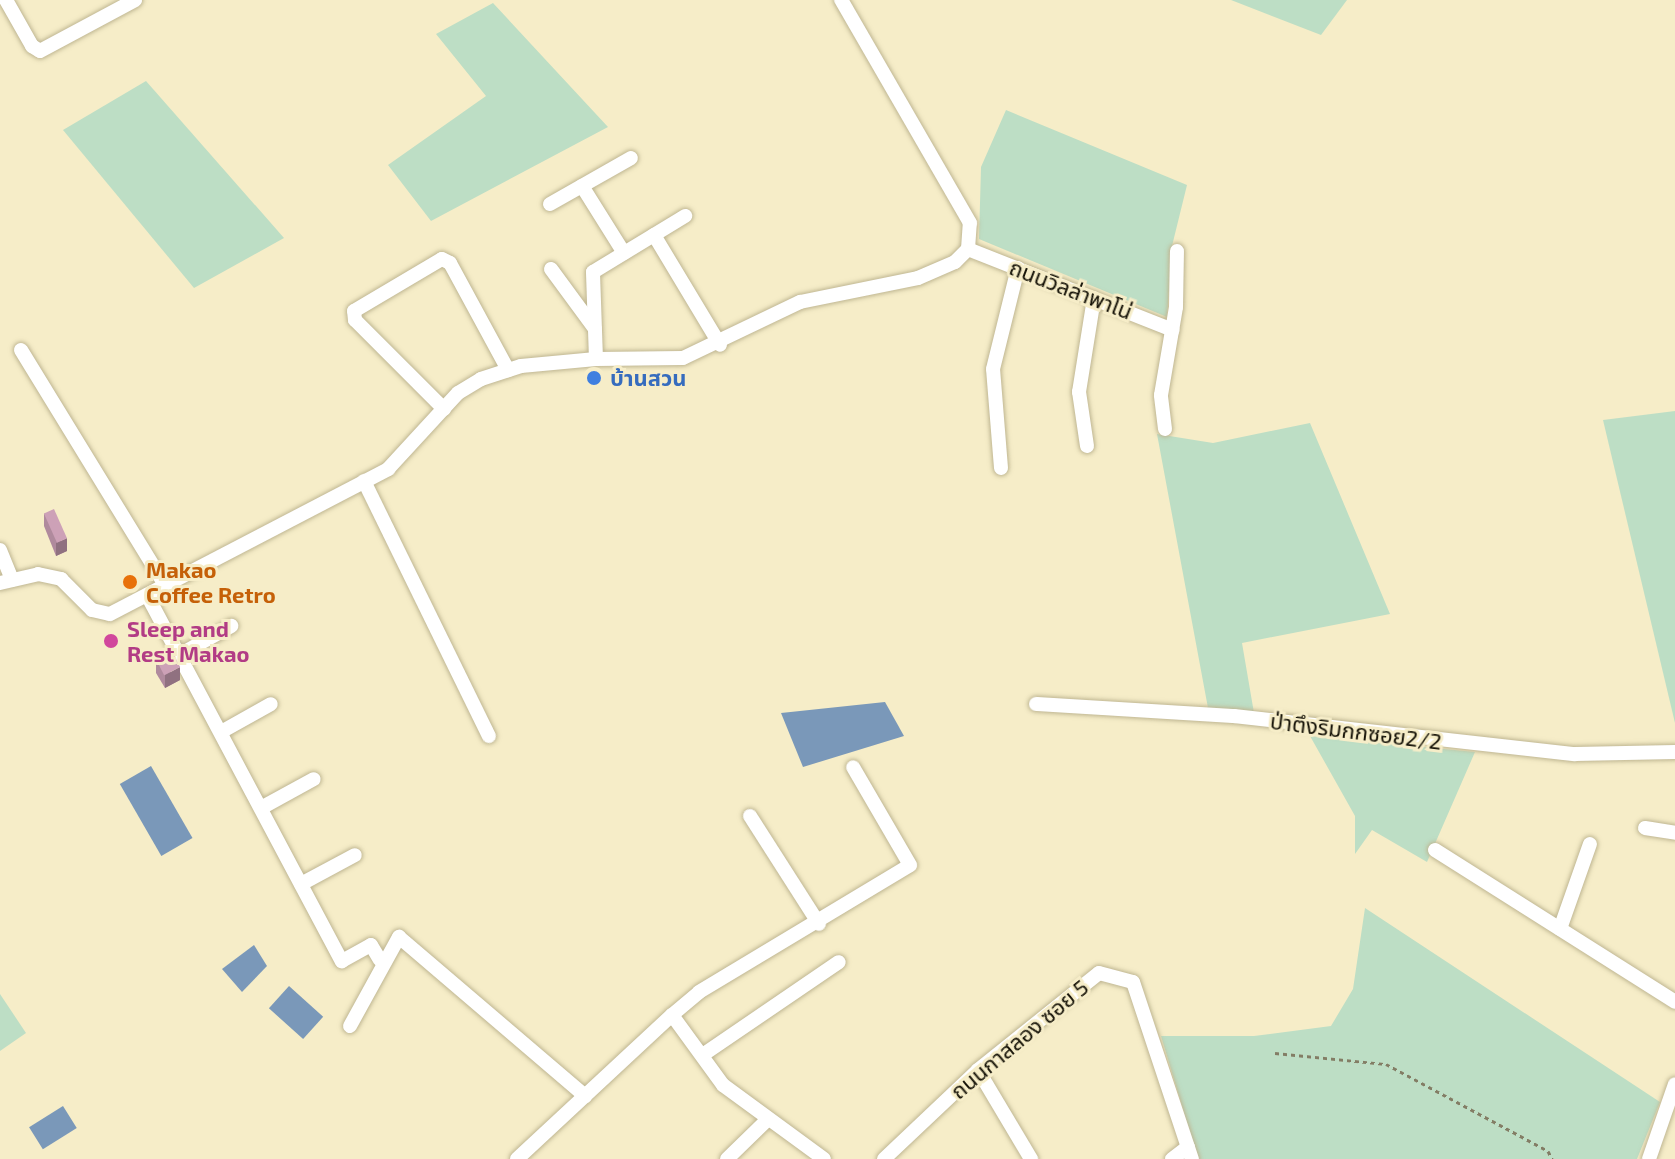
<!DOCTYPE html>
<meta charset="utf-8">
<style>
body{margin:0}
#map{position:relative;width:1675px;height:1159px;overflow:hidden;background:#f6edc8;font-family:"Exo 2","Noto Sans Thai",sans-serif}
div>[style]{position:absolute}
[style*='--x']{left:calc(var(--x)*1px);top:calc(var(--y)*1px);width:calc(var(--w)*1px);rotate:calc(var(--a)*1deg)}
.green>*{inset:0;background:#bddec5}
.water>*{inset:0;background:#7a98b9;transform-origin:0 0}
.path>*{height:3px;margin-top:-1.5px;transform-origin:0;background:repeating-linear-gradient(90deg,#837d65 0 4px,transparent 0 8px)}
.roads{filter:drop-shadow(0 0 2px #bfb692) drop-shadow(0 0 2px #bfb692)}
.minor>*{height:14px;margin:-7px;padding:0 7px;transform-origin:7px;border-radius:7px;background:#fff}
.wall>*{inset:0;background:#b08a9d}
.shaded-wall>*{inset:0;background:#907180}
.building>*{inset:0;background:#cda1b7;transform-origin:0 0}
.dots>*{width:22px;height:22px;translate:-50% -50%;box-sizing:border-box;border:4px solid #f6edc8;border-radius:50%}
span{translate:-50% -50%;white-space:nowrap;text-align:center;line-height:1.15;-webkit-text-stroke:6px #f6edc8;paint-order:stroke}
.street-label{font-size:22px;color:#120f04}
.shop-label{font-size:22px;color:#366cbe;font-weight:700}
.left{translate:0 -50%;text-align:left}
.food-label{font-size:22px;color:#c56008;font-weight:700}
.hotel-label{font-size:22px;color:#b23c85;font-weight:700}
</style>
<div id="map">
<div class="green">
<i style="clip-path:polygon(1231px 0,1347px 0,1321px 35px)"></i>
<i style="clip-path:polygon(493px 3px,608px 127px,431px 221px,388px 165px,486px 96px,436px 34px)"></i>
<i style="clip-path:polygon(146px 81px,284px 238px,194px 288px,63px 130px)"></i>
<i style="clip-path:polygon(1006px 110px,1187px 185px,1172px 246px,1167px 317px,979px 239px,981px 167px)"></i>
<i style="clip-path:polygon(1675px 411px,1675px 723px,1603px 420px)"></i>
<i style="clip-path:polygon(1310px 423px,1390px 614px,1242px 643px,1254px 713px,1208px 708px,1157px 434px,1213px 443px)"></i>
<i style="clip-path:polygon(1310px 736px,1475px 752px,1427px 862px,1372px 830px,1355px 854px,1355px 816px)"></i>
<i style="clip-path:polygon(1365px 908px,1660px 1102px,1637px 1159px,1198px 1159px,1161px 1036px,1254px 1036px,1331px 1026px,1353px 989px)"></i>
<i style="clip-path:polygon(0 994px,26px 1033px,0 1051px)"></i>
</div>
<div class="water">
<i style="clip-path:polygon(885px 702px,904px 736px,803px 767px,781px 713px)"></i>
<i style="left:151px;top:766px;width:83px;height:36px;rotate:60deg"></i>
<i style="clip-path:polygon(254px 945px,267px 966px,242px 992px,222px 969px)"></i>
<i style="left:289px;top:986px;width:46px;height:30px;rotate:42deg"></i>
<i style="left:63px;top:1106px;width:26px;height:40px;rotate:58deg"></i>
</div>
<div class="path">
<i style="--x:1275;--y:1053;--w:112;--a:5.7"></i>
<i style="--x:1386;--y:1064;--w:184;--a:28.2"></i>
<i style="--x:1548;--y:1151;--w:9;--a:63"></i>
</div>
<div class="roads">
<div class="minor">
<i style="--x:6;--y:0;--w:53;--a:60.5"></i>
<i style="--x:32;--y:46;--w:9;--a:32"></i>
<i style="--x:40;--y:51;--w:108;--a:-28.2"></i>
<i style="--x:582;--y:186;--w:79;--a:57.9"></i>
<i style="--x:550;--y:204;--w:93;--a:-29.6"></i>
<i style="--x:654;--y:235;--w:128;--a:59"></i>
<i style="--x:968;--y:249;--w:220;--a:21.6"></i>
<i style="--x:551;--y:269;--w:74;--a:53.7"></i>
<i style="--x:21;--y:350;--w:276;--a:58.5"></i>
<i style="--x:596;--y:359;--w:87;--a:-92"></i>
<i style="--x:593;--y:272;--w:108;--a:-31.3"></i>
<i style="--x:444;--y:409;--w:126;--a:-135"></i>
<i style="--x:355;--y:320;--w:9;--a:-96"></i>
<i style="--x:354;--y:311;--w:102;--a:-30.6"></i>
<i style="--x:442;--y:259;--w:9;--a:27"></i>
<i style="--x:450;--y:263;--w:122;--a:61.5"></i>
<i style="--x:1165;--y:429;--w:34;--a:-97"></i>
<i style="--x:1161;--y:395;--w:89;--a:-80.3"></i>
<i style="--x:1176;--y:307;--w:56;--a:-89"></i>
<i style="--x:1087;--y:446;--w:55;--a:-98.4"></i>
<i style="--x:1079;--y:392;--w:95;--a:-80.9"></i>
<i style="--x:1001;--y:468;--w:99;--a:-94.6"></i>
<i style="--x:993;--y:369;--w:104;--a:-76.1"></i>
<i style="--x:364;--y:481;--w:284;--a:63.9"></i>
<i style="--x:0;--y:550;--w:32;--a:68"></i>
<i style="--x:0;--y:583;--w:39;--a:-13"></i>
<i style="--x:38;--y:574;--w:24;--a:12"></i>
<i style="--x:61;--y:579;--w:44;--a:45"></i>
<i style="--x:92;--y:610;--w:18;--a:13"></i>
<i style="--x:110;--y:614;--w:314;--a:-27.5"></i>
<i style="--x:388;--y:469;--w:103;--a:-47.4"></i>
<i style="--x:458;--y:393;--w:27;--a:-31"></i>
<i style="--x:481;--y:379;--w:42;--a:-18"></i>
<i style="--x:521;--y:366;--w:75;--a:-5.3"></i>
<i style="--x:596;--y:359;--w:87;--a:-0.7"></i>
<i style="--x:683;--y:358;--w:130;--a:-25.6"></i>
<i style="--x:800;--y:302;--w:120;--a:-11.5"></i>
<i style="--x:918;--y:278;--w:40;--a:-23.4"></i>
<i style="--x:955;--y:262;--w:18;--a:-45"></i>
<i style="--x:968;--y:249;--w:26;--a:-86"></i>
<i style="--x:970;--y:223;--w:258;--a:-120"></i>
<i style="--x:147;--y:595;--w:415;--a:62"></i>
<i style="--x:342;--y:961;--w:33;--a:-29"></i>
<i style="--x:371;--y:945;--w:17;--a:59"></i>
<i style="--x:179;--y:655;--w:60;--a:-29.1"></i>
<i style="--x:1036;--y:704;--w:198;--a:3.5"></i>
<i style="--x:1234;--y:716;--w:343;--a:6.4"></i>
<i style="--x:1575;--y:754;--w:100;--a:-1.1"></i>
<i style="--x:221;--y:732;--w:57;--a:-29.2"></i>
<i style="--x:261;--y:808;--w:60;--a:-28.7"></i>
<i style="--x:750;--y:816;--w:128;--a:57.4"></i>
<i style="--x:1645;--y:828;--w:30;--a:9"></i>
<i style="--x:1435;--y:850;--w:284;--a:32.3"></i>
<i style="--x:301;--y:884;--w:61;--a:-28.2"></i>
<i style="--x:1560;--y:929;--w:90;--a:-70.6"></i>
<i style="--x:672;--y:1015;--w:35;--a:-40"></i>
<i style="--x:699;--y:992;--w:246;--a:-31"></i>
<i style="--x:910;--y:865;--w:113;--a:-120.2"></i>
<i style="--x:350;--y:1026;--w:102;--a:-61.2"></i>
<i style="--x:399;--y:937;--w:245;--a:40.5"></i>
<i style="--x:704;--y:1054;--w:163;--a:-34.3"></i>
<i style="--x:978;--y:1070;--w:104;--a:59.2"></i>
<i style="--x:517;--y:1159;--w:212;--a:-42.9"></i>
<i style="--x:672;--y:1015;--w:87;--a:53.9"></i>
<i style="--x:723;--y:1085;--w:125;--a:36.2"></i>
<i style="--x:727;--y:1159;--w:56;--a:-44.3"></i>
<i style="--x:884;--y:1159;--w:129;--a:-43.4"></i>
<i style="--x:978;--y:1070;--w:155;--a:-38.7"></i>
<i style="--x:1099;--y:973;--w:35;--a:15"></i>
<i style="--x:1133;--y:982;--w:187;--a:71.6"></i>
<i style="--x:1172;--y:1159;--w:20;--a:-37"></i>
<i style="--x:1649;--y:1159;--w:79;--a:-70.9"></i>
</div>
</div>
<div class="wall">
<i style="clip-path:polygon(44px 513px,67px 551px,56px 556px,44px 526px)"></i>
<i style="clip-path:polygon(156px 660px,180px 680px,165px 688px,156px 673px)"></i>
</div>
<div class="shaded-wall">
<i style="clip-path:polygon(67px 538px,67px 551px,56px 556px,56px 543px)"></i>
<i style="clip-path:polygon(180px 667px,180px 680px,165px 688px,165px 675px)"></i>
</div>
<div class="building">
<i style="left:54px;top:509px;width:32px;height:11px;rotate:66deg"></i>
<i style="left:172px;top:651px;width:18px;height:18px;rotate:63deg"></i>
</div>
<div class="dots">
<i style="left:594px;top:378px;background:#3f7fe0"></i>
<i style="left:130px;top:582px;background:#e8710a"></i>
<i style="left:111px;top:641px;background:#d1479c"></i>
</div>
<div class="street-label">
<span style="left:1071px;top:289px;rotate:21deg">ถนนวิลล่าพาโน่</span>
<span style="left:1356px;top:731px;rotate:7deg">ป่าตึงริมกกซอย2/2</span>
<span style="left:1019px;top:1039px;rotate:-40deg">ถนนกาสลอง ซอย 5</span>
</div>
<div class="shop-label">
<span class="left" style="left:610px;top:378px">บ้านสวน</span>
</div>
<div class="food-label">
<span class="left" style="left:146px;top:582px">Makao<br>Coffee Retro</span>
</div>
<div class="hotel-label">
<span class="left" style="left:127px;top:641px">Sleep and<br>Rest Makao</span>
</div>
</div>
